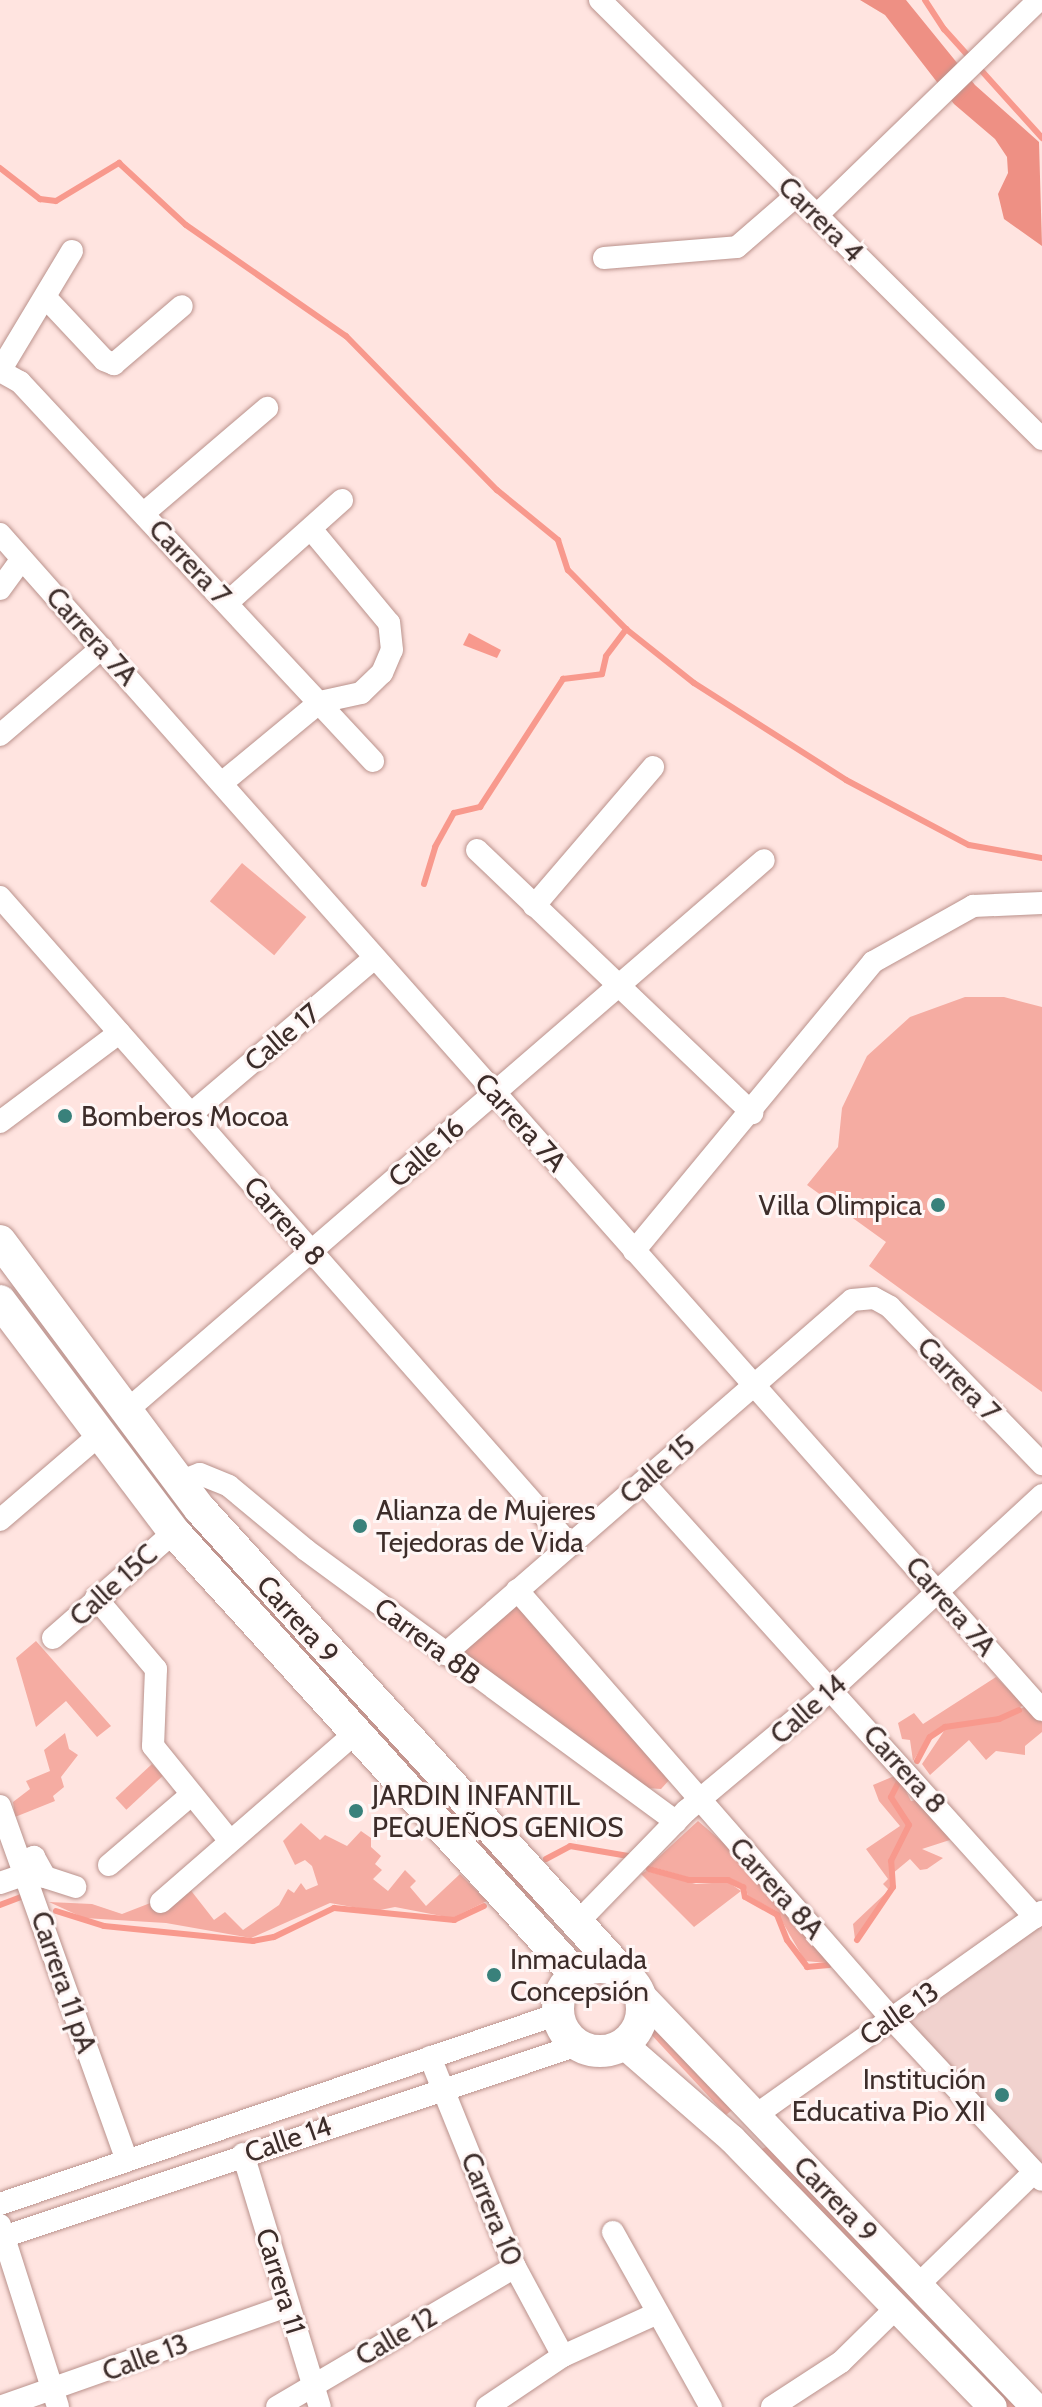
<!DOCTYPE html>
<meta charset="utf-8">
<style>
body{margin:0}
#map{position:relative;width:1042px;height:2407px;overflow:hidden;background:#ffe4e0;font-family:Cabin,sans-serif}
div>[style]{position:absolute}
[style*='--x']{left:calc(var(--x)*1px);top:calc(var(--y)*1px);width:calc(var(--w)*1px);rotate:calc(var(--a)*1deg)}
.built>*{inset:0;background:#f1d2ce}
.green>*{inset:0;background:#f5aca2;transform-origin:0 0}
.forest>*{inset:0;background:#ee9084}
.water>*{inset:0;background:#f8998d}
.stream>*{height:6px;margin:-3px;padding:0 3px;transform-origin:3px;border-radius:3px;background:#f8998d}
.roads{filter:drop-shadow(0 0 2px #ba928c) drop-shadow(0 0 2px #ba928c)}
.minor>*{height:22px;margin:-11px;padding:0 11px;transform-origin:11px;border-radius:11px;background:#fff}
.major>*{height:28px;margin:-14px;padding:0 14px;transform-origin:14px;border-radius:14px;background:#fff}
.highway>*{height:32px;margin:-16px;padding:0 16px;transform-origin:16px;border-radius:16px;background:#fff}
.highway>.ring{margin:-16px;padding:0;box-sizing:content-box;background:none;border:32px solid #fff;border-radius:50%}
.dots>*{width:22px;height:22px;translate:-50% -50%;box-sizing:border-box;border:4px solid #fff6f5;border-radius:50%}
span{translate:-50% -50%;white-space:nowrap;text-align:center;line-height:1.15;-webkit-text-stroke:6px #fff6f5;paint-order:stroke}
.street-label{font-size:28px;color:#3d2d2a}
.poi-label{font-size:28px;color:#3d2d2a}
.left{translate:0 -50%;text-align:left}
.right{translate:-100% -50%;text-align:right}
</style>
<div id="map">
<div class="built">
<i style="clip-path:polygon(1042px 1912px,1042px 2180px,891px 2018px)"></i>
</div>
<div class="green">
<i style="left:242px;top:863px;width:84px;height:50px;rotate:40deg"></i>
<i style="clip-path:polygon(965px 997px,1004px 997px,1042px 1007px,1042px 1392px,869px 1266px,886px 1242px,807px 1185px,838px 1147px,842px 1108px,867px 1056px,910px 1017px)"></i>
<i style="clip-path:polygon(199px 1529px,553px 1907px,544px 1914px,364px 1728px,190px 1538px)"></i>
<i style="clip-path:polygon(518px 1594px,671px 1778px,661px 1789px,646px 1788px,449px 1654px)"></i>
<i style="clip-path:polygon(36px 1641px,111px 1726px,97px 1737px,66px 1701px,36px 1727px,16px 1658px)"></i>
<i style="clip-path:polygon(996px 1677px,1024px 1705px,999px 1718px,945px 1725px,929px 1736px,913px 1761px,910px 1740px,902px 1739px,898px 1723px,914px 1713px,923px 1724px)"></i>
<i style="clip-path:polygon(1026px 1706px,1042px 1722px,1042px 1732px,1025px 1746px,1025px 1755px,996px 1751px,986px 1760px,969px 1740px,930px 1775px,922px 1764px,946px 1728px,999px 1721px)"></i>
<i style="clip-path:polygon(65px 1733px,69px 1749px,78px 1755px,61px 1777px,64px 1787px,53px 1796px,55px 1801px,15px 1817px,13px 1802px,30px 1789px,26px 1781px,50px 1771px,44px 1750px)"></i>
<i style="left:152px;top:1764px;width:16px;height:50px;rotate:47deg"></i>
<i style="clip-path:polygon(899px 1774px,890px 1797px,908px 1825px,890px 1860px,892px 1887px,855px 1939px,853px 1924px,889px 1890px,883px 1884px,888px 1879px,866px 1849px,900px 1826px,879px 1801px,873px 1785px)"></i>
<i style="clip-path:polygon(901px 1781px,911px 1801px,922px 1799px,956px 1838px,922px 1849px,943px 1858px,927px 1869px,920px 1870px,910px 1859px,892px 1874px,892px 1861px,910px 1826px,892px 1797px)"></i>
<i style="clip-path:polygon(698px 1821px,734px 1852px,831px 1958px,827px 1963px,805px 1961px,776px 1911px,748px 1896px,745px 1885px,727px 1877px,694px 1879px,649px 1866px)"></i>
<i style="clip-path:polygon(301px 1823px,320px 1840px,325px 1835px,347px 1846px,361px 1831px,371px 1838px,371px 1847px,381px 1856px,375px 1864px,382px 1870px,373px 1879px,388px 1891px,405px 1870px,416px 1881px,410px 1887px,426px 1906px,460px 1874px,487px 1901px,452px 1918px,395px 1907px,375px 1911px,330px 1903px,251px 1938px,166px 1923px,84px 1918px,49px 1902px,92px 1904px,122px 1914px,189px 1888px,214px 1920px,225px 1912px,243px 1930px,279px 1905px,288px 1889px,294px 1893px,301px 1883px,306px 1890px,318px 1885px,312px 1866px,305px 1860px,295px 1865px,283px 1841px)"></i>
<i style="clip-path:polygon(646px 1871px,696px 1884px,728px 1882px,741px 1891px,694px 1927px,641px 1874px)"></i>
<i style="clip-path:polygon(651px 2026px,668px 2033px,737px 2106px,726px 2115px,647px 2030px)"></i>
<i style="clip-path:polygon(774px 2143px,1021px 2407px,1006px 2407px,760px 2150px)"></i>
</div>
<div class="forest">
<i style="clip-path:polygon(860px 0,906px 0,975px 85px,1039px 142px,1042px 246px,1004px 219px,998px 194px,1008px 173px,1007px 157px,995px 139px,954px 104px,885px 15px)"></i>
</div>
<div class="water">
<i style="clip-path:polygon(469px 633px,501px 650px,497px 658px,463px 645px)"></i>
</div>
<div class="stream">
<i style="--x:925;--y:0;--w:35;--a:57"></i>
<i style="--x:944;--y:29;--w:147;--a:48"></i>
<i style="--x:0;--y:168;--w:51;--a:37.8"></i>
<i style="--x:40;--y:199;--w:16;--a:7"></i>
<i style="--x:56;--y:201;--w:74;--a:-31.1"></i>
<i style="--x:119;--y:163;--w:91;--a:42.8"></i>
<i style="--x:186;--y:225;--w:195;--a:34.8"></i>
<i style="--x:346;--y:336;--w:216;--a:45.6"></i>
<i style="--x:497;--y:490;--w:79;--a:39.3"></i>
<i style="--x:558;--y:540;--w:32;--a:72"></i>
<i style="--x:568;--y:570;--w:83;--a:45.5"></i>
<i style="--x:626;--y:629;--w:87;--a:38.5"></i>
<i style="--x:694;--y:683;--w:180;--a:32.5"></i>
<i style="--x:846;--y:780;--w:139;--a:27.9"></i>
<i style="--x:969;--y:845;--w:74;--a:10.1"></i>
<i style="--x:424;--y:884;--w:39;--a:-73"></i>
<i style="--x:435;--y:847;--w:39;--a:-61"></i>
<i style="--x:454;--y:813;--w:27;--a:-13"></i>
<i style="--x:480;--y:807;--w:153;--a:-57"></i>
<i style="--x:563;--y:679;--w:39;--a:-7"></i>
<i style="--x:602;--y:674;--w:18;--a:-77"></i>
<i style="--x:606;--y:656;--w:34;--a:-53"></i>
<i style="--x:917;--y:1761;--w:27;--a:-62"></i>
<i style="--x:930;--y:1737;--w:18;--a:-34"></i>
<i style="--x:945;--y:1727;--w:55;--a:-8.4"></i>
<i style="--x:999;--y:1719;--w:22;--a:-24"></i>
<i style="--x:546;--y:1859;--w:27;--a:-28"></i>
<i style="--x:570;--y:1846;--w:59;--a:9.8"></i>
<i style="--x:649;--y:1869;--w:41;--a:15.4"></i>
<i style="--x:689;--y:1880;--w:39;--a:0"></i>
<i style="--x:728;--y:1880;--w:17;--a:25"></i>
<i style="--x:743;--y:1887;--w:10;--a:79"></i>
<i style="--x:745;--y:1897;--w:37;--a:29"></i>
<i style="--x:777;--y:1915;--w:27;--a:68"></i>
<i style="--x:787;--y:1940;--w:34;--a:53"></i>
<i style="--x:807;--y:1967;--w:22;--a:-5"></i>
<i style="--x:0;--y:1905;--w:26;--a:-21"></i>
<i style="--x:56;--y:1911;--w:50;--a:17.4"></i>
<i style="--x:104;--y:1926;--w:150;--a:5.7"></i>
<i style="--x:253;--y:1941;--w:21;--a:-11"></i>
<i style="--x:274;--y:1937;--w:67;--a:-25.8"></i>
<i style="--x:334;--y:1908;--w:121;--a:5.7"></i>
<i style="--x:454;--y:1920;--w:33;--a:-25"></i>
<i style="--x:857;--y:1940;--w:64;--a:-55.8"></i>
<i style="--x:893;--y:1887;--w:26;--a:-94"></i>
<i style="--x:891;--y:1861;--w:40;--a:-63.4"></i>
<i style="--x:909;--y:1825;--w:33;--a:-123"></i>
<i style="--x:891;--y:1797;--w:16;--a:-63"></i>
</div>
<div class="roads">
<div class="minor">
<i style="--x:600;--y:0;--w:623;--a:44.8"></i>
<i style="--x:817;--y:215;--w:309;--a:-44.1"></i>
<i style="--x:72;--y:251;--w:140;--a:121"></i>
<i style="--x:0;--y:371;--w:23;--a:29"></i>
<i style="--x:20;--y:382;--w:518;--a:47.03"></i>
<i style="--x:604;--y:258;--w:133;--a:-4.7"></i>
<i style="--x:737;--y:247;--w:79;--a:-40.9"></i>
<i style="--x:47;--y:299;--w:83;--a:46.9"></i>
<i style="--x:104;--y:360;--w:11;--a:22"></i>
<i style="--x:114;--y:364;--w:89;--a:-40.5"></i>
<i style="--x:144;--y:513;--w:162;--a:-40.5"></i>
<i style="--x:0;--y:534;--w:1571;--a:48.46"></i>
<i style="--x:0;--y:589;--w:37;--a:-54"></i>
<i style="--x:228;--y:602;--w:153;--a:-41.8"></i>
<i style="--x:0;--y:735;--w:134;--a:-40.5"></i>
<i style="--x:223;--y:782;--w:126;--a:-39.5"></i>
<i style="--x:320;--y:702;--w:42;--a:-12.4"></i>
<i style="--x:361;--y:693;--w:29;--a:-44"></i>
<i style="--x:382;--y:673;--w:25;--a:-67"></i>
<i style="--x:392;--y:650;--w:27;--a:-96"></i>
<i style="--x:389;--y:623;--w:122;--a:-129.7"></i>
<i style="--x:477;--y:850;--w:381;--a:43.7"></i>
<i style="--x:0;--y:897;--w:863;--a:48.66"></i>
<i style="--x:534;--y:906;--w:183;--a:-49.4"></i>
<i style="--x:191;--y:1114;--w:239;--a:-40.4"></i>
<i style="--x:0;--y:1122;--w:149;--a:-36.8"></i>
<i style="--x:634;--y:1251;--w:375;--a:-50.4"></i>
<i style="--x:873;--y:962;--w:115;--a:-29.2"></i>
<i style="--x:973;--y:906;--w:69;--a:-2.5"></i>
<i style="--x:125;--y:1412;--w:844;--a:-40.82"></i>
<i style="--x:179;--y:1482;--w:22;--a:-21"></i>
<i style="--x:200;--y:1474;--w:31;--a:22"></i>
<i style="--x:229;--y:1486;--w:100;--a:39.7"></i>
<i style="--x:306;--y:1550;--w:459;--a:36.3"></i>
<i style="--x:643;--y:1482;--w:586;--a:47.98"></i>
<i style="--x:0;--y:1520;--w:129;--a:-40.6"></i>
<i style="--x:517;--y:1590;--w:568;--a:48.85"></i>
<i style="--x:891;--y:2018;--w:221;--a:47"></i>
<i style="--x:96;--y:1598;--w:93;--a:49.8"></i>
<i style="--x:156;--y:1669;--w:77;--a:92.2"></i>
<i style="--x:153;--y:1746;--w:122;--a:51"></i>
<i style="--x:53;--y:1638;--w:161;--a:-41.2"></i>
<i style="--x:445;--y:1654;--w:539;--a:-41.02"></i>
<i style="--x:852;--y:1300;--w:22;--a:-5"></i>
<i style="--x:874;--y:1298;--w:18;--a:29"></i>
<i style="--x:890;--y:1307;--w:219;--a:45.9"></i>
<i style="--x:0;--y:1806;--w:376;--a:70.3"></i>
<i style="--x:23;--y:1861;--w:12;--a:-20"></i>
<i style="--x:34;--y:1857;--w:23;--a:61"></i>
<i style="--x:45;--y:1877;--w:32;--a:18"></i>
<i style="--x:109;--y:1865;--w:108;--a:-40.5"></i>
<i style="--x:0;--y:1883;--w:28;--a:-19"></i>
<i style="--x:161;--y:1902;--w:256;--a:-41"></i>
<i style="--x:576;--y:1924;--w:158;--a:-45.8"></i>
<i style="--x:686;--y:1811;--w:190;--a:-39.9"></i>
<i style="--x:832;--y:1689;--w:286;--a:-42.7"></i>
<i style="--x:430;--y:2057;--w:227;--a:68"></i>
<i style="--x:515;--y:2267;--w:101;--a:61.7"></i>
<i style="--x:756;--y:2115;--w:351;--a:-35.4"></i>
<i style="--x:243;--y:2154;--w:264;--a:73.1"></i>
<i style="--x:0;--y:2204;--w:589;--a:-18.8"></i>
<i style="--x:0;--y:2225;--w:191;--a:72.3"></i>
<i style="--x:613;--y:2232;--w:201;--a:60.8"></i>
<i style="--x:0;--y:2238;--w:609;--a:-18.46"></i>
<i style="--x:918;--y:2285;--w:162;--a:-44.2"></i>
<i style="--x:0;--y:2407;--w:306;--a:-19.4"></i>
<i style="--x:277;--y:2407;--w:276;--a:-30.5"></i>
<i style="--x:487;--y:2407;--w:92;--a:-33.9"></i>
<i style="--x:563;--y:2356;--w:104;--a:-24.4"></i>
<i style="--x:772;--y:2407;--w:82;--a:-33.1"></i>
<i style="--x:841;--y:2362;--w:77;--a:-44.5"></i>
</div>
<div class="major">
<i style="--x:638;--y:1992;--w:574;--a:46.27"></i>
<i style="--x:623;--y:2044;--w:145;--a:41.1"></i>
<i style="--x:732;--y:2139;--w:374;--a:45.8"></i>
</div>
<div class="highway">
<i style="--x:0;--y:1241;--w:334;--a:53.3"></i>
<i style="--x:200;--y:1509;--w:629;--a:47.64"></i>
<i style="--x:0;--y:1301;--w:289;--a:53"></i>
<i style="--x:174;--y:1532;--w:598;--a:47.78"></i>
<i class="ring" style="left:558px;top:1967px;width:52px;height:52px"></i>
</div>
</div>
<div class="dots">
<i style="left:65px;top:1116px;background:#39817b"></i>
<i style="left:938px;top:1205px;background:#39817b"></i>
<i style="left:360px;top:1526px;background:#39817b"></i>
<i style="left:356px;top:1811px;background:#39817b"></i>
<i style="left:494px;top:1975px;background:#39817b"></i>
<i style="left:1002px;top:2095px;background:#39817b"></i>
</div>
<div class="street-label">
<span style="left:821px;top:219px;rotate:45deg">Carrera 4</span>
<span style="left:190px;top:562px;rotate:47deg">Carrera 7</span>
<span style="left:92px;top:636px;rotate:48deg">Carrera 7A</span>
<span style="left:282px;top:1037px;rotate:-40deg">Calle 17</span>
<span style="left:521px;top:1122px;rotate:48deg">Carrera 7A</span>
<span style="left:426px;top:1152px;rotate:-41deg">Calle 16</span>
<span style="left:285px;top:1221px;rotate:49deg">Carrera 8</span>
<span style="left:959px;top:1379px;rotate:46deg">Carrera 7</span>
<span style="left:657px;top:1469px;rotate:-41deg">Calle 15</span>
<span style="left:113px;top:1585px;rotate:-42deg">Calle 15C</span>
<span style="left:951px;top:1606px;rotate:49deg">Carrera 7A</span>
<span style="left:298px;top:1619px;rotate:48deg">Carrera 9</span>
<span style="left:428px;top:1641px;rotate:37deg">Carrera 8B</span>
<span style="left:808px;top:1709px;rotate:-41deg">Calle 14</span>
<span style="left:905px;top:1769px;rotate:48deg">Carrera 8</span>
<span style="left:777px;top:1888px;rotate:48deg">Carrera 8A</span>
<span style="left:64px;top:1982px;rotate:71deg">Carrera 11 pA</span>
<span style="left:899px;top:2013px;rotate:-35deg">Calle 13</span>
<span style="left:288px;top:2139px;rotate:-19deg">Calle 14</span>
<span style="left:836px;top:2199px;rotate:46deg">Carrera 9</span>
<span style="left:492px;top:2209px;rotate:68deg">Carrera 10</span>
<span style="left:281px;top:2281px;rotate:73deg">Carrera 11</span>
<span style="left:396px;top:2336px;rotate:-30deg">Calle 12</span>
<span style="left:145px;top:2357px;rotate:-20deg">Calle 13</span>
</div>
<div class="poi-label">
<span class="left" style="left:81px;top:1116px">Bomberos Mocoa</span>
<span class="right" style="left:922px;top:1205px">Villa Olimpica</span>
<span class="left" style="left:376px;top:1526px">Alianza de Mujeres<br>Tejedoras de Vida</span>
<span class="left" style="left:372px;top:1811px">JARDIN INFANTIL<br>PEQUEÑOS GENIOS</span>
<span class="left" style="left:510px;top:1975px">Inmaculada<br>Concepsión</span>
<span class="right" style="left:986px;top:2095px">Institución<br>Educativa Pio XII</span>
</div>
</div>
